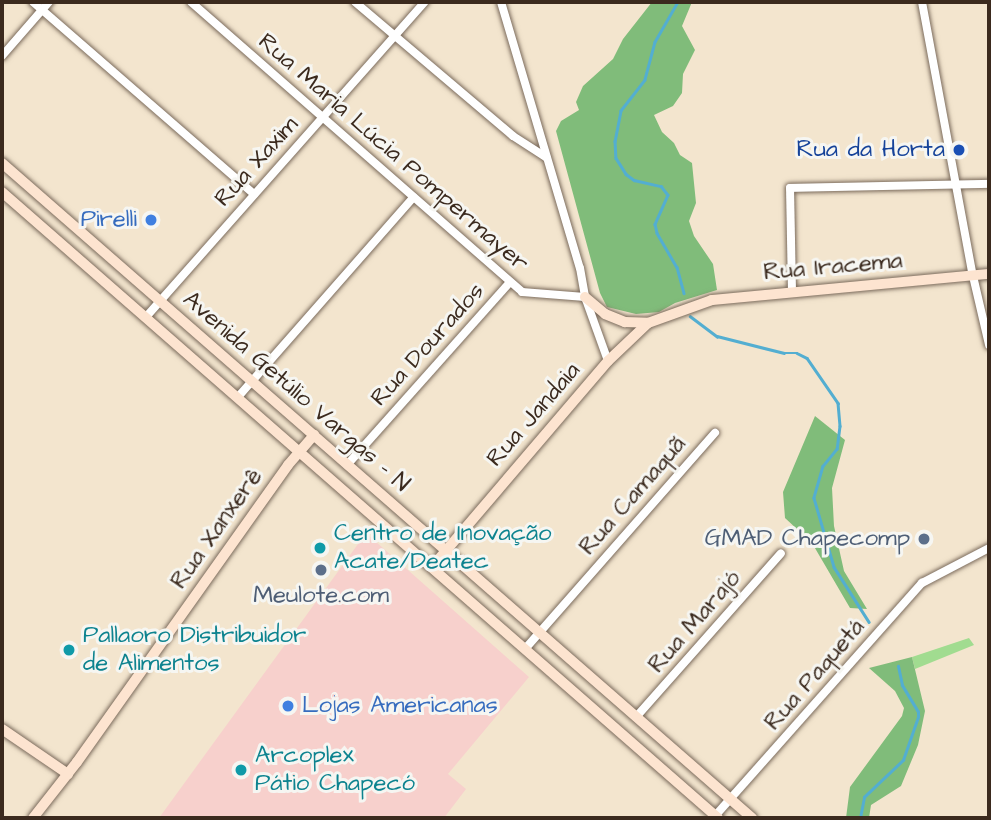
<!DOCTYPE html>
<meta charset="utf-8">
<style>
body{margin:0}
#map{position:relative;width:991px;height:820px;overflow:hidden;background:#f3e5ce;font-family:"Architects Daughter",sans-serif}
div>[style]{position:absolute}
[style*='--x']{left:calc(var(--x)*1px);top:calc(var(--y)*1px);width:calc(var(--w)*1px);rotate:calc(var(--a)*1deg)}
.built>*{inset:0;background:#f7d0cc}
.green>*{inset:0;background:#a1dc90}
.forest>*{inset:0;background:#80bc7a}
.stream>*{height:2.5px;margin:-1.25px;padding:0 1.25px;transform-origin:1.25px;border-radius:1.25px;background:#53aed1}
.roads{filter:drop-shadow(0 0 2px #7b6b5c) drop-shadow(0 0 2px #7b6b5c)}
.street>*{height:8px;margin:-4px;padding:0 4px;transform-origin:4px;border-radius:4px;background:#fff}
.secondary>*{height:10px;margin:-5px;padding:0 5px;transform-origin:5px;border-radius:5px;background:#fde4d0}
.dots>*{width:19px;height:19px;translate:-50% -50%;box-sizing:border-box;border:4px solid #f6f6f2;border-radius:50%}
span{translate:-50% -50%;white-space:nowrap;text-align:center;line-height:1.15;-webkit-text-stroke:6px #f6f6f2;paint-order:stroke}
.transit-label{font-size:24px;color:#164399}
.right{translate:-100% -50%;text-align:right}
.street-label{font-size:24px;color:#3b2a1e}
.shop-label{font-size:24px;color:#366cbe}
.left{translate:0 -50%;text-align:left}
.culture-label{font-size:24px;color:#0d838f}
.service-label{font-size:24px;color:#4e5e75}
.frame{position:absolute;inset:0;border:4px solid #3b2a1e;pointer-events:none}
</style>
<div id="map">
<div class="built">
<i style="clip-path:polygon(366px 533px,529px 677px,448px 774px,466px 789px,444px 818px,159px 818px)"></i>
</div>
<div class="green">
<i style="clip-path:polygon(969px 638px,974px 645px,915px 669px,912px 657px)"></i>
</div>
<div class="forest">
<i style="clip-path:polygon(652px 2px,692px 2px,682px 26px,695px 50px,683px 74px,682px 93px,673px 106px,654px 115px,662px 132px,674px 143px,680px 155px,692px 163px,696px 203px,689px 221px,694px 236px,713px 264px,717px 290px,675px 303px,659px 312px,636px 314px,607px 307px,600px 293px,556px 131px,561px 121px,579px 110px,576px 102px,583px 86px,613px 59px,623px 39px)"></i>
<i style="clip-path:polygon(815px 416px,845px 440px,832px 488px,834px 526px,844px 571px,867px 609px,850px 608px,812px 543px,785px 518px,783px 492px)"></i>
<i style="clip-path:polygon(912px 657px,925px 711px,918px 745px,901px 786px,871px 805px,869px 818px,846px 818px,850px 787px,902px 716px,904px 708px,895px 691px,869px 668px)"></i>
</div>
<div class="stream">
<i style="--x:678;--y:2;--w:46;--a:119.9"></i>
<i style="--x:655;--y:42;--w:39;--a:105"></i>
<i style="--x:645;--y:80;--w:39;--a:128"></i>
<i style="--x:621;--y:111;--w:31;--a:101"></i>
<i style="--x:615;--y:141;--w:17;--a:87"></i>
<i style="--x:616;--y:158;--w:19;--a:58"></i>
<i style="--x:626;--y:174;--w:10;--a:37"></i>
<i style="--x:634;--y:180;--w:28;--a:13"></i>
<i style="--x:661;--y:186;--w:11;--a:52"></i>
<i style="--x:668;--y:195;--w:32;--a:114"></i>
<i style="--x:655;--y:224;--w:9;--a:77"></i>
<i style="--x:657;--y:233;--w:39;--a:60"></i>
<i style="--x:677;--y:267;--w:27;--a:75"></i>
<i style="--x:690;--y:316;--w:34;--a:37"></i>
<i style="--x:717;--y:336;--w:69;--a:14.2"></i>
<i style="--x:784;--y:353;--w:13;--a:0"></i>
<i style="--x:797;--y:353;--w:11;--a:27"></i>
<i style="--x:807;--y:358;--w:55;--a:55.4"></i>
<i style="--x:838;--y:403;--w:23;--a:85"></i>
<i style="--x:840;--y:426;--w:23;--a:97"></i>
<i style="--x:837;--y:449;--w:22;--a:129"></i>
<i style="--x:823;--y:466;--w:33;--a:106"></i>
<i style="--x:814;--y:498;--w:72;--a:73.8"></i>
<i style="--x:834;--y:567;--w:65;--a:57.5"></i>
<i style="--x:860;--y:818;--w:21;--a:-79"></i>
<i style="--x:864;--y:797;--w:54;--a:-43.5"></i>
<i style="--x:903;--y:760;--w:46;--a:-70.8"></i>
<i style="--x:918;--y:717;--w:5;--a:-90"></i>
<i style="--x:918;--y:712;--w:31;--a:-121"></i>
<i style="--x:902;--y:685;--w:19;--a:-102"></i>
</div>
<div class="roads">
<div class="street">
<i style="--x:33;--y:2;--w:293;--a:41"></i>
<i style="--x:191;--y:2;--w:440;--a:41.2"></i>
<i style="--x:522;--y:292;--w:63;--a:4.5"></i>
<i style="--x:355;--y:2;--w:207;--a:40.3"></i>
<i style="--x:513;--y:136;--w:40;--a:32.9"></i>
<i style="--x:501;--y:2;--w:277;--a:73.5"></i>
<i style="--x:580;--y:268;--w:29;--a:80"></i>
<i style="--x:585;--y:297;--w:68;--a:70.2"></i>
<i style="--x:922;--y:2;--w:279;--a:79.5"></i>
<i style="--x:973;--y:276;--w:71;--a:76.9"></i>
<i style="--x:2;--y:56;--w:72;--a:-49"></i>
<i style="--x:792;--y:291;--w:103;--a:-91.1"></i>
<i style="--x:790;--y:188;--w:199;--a:-1.2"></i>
<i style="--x:146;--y:317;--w:421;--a:-48.5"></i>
<i style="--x:238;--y:397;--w:266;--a:-48.7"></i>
<i style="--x:347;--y:465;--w:245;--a:-48.3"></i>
<i style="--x:525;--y:649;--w:288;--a:-48.7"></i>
<i style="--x:637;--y:716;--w:217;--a:-48.5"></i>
<i style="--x:715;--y:816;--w:312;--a:-48.4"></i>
<i style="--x:922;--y:583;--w:76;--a:-27.6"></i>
</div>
<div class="secondary">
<i style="--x:2;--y:163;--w:996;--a:41.13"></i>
<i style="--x:2;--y:192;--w:951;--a:41.16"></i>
<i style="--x:585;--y:297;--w:26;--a:40"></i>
<i style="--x:605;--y:314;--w:22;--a:22"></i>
<i style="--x:625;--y:322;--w:23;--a:2"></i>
<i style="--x:432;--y:567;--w:271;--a:-49.5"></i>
<i style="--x:608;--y:361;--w:55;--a:-43.5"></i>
<i style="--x:648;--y:323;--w:68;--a:-19.8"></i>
<i style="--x:712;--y:300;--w:278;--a:-5.4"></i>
<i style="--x:2;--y:729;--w:80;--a:34.3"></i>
<i style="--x:33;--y:818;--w:71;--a:-51.8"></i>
<i style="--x:77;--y:762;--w:364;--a:-54.6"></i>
<i style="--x:288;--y:465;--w:40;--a:-49"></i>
</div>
</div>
<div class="dots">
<i style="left:959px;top:150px;background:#1a4fb4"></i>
<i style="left:151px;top:220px;background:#3f7fe0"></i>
<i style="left:924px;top:539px;background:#5c6f8a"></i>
<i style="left:320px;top:548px;background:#0f9aa8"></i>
<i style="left:321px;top:570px;background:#5c6f8a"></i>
<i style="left:69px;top:650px;background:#0f9aa8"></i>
<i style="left:288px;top:706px;background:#3f7fe0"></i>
<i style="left:241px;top:770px;background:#0f9aa8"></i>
</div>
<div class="transit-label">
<span class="right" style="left:945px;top:150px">Rua da Horta</span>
</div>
<div class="street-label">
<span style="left:393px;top:153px;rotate:41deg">Rua Maria Lúcia Pompermayer</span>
<span style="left:257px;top:162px;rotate:-48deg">Rua Xaxim</span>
<span style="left:833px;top:267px;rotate:-5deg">Rua Iracema</span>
<span style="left:428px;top:345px;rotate:-48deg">Rua Dourados</span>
<span style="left:296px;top:392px;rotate:41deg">Avenida Getúlio Vargas - N</span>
<span style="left:534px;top:415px;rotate:-49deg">Rua Jandaia</span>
<span style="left:633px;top:496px;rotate:-49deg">Rua Camaquã</span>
<span style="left:217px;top:529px;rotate:-55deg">Rua Xanxerê</span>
<span style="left:695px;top:622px;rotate:-49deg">Rua Marajó</span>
<span style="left:815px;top:675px;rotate:-49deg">Rua Paquetá</span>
</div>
<div class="shop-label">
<span class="right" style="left:137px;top:220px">Pirelli</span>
<span class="left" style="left:302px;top:706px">Lojas Americanas</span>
</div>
<div class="culture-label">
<span class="left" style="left:334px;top:548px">Centro de Inovação<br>Acate/Deatec</span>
<span class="left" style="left:83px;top:650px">Pallaoro Distribuidor<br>de Alimentos</span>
<span class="left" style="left:255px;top:770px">Arcoplex<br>Pátio Chapecó</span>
</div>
<div class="service-label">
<span class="right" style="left:910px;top:539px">GMAD Chapecomp</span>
<span style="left:321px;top:596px">Meulote.com</span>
</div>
<div class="frame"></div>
</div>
